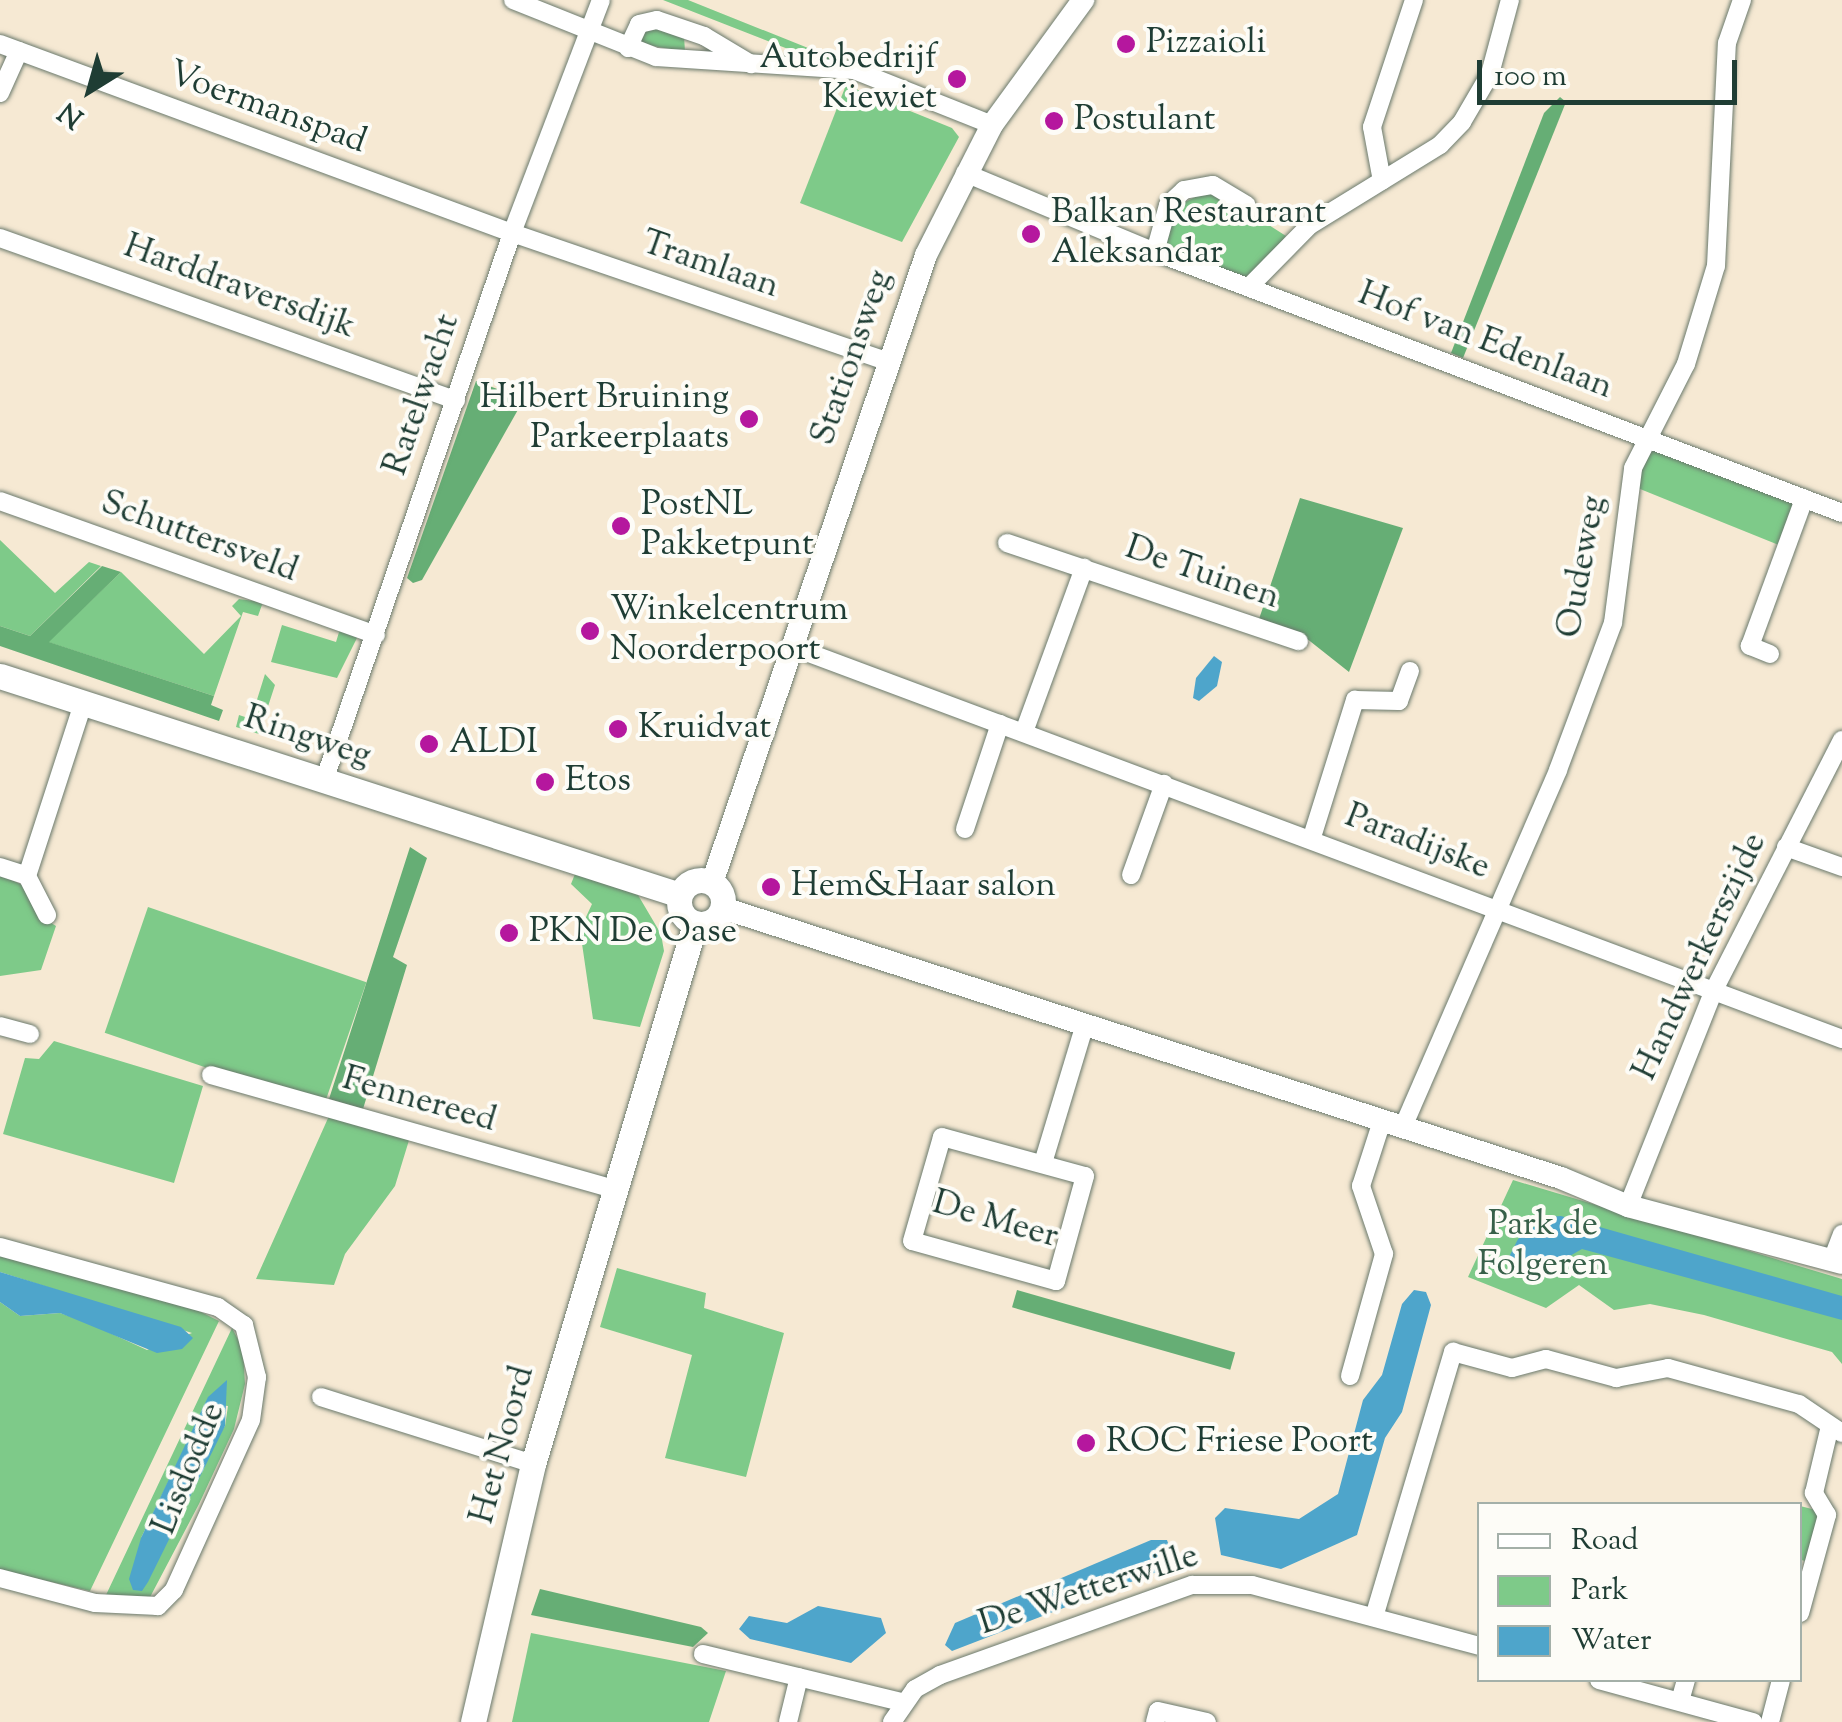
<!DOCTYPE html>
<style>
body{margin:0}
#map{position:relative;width:1842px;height:1722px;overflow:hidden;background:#f6e9d3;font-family:"Sorts Mill Goudy",serif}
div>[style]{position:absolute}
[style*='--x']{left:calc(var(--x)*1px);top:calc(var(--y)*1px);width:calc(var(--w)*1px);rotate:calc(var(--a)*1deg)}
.green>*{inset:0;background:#7eca89;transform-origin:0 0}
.forest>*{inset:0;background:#66ae75;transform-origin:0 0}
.water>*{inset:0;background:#4ea5cb}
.roads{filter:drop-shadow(0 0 2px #6a796c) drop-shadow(0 0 2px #6a796c)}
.minor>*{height:18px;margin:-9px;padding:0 9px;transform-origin:9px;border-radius:9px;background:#fff}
.tertiary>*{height:22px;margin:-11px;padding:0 11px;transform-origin:11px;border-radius:11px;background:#fff}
.secondary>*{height:25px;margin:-12.5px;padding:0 12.5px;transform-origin:12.5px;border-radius:12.5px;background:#fff}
.secondary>.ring{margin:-12.5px;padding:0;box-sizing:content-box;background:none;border:25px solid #fff;border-radius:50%}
.dots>*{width:28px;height:28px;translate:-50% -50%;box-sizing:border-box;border:5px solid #fdfcf7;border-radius:50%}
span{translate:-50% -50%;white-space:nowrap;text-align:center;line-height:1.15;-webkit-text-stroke:8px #fdfcf7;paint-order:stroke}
.poi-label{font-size:35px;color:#1f3d34}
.left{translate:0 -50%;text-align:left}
.right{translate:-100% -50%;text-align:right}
.street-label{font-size:35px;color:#1f3d34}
.park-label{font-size:35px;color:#376049}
.legend{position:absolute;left:1477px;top:1502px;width:325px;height:180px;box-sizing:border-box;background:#fdfcf7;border:2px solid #a4b0a9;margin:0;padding:12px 18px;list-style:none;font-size:30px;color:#1f3d34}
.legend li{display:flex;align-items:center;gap:20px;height:50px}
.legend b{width:50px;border:2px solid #a4b0a9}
.north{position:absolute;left:40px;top:40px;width:100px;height:100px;-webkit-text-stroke:8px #fdfcf7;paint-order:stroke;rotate:217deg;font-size:28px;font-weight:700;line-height:40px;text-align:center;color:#1f3d34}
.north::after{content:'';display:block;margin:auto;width:35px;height:45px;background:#1f3d34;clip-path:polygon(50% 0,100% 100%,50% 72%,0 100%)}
.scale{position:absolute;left:1477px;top:60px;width:260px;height:45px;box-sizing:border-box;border:5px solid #1f3d34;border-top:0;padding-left:12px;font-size:30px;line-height:35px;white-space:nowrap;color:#1f3d34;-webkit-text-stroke:8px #fdfcf7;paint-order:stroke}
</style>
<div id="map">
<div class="green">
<i style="clip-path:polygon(663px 0,688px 0,843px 62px,783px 59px,788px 49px)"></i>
<i style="clip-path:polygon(649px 26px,684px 36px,685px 52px,638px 43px)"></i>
<i style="clip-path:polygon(846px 85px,952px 128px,959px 137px,902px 242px,800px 203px)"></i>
<i style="clip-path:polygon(1205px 192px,1221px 194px,1286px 236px,1249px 282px,1161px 248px,1177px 206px)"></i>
<i style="left:1651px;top:446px;width:157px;height:44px;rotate:22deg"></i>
<i style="clip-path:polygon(0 540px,55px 593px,89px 562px,101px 566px,30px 636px,0 626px)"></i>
<i style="clip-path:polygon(121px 572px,204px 654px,241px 616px,232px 606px,239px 599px,263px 602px,258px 616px,243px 612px,214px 696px,48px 642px)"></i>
<i style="clip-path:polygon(282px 625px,336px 642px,340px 629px,358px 636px,337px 678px,271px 662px)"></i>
<i style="clip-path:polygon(265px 674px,275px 685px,259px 734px,236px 727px,239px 715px,251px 719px)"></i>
<i style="clip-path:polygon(0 874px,22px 885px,37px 914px,56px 926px,41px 970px,0 976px)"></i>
<i style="clip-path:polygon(575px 874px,638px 895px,661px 934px,664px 951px,640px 1027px,593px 1019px,580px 930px,592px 904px,571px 884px)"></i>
<i style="left:148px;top:907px;width:231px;height:133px;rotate:19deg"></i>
<i style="clip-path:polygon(54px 1041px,203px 1086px,174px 1183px,3px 1134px,25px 1058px,39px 1059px)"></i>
<i style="clip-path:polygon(329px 1116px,410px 1137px,395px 1186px,345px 1254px,334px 1285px,256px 1279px)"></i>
<i style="clip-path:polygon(1513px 1180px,1842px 1279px,1842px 1364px,1832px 1352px,1704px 1315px,1650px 1304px,1614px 1310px,1579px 1285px,1546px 1308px,1468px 1277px)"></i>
<i style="clip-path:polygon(0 1254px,183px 1303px,219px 1321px,90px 1591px,0 1570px,0 1302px,20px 1316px,60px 1313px,86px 1322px,147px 1350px,192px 1333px,0 1272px)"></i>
<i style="clip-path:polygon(617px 1268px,706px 1293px,704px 1308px,784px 1333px,746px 1477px,665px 1458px,692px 1355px,600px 1327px)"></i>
<i style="clip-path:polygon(evenodd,232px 1328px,243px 1349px,245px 1384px,234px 1429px,199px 1504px,148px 1601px,106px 1595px,232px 1328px,206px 1404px,228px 1406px,225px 1426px,141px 1538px,206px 1404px)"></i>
<i style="clip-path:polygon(1800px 1506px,1820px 1511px,1807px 1561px,1800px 1560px)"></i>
<i style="clip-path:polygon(531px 1633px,726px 1671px,709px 1722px,512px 1722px)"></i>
</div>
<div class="forest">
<i style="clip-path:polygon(1560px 97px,1566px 102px,1463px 358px,1451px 353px,1544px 113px)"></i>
<i style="clip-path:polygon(476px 381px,524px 399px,422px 580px,413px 583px,407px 578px)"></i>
<i style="clip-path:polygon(1300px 498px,1403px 528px,1349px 672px,1306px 638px,1259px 619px)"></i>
<i style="clip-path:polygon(102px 566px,121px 572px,49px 642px,214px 696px,211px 705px,223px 710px,219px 721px,0 646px,0 626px,30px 636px)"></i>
<i style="clip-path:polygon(410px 847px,427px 858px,393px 957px,407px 965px,363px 1109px,329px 1099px)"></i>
<i style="left:1017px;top:1290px;width:227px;height:18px;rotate:16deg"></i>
<i style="clip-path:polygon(540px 1589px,701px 1627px,708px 1633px,693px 1647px,531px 1615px)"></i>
</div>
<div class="water">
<i style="clip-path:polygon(1214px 656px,1222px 662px,1217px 686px,1199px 701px,1193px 698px,1196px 678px)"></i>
<i style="clip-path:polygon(1561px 1216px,1842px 1296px,1842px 1320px,1582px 1249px,1533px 1277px,1514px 1273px,1508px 1259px,1518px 1239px,1547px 1217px)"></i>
<i style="clip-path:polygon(0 1272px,181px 1327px,193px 1338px,182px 1349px,157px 1353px,60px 1313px,20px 1316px,0 1302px)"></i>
<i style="clip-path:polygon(1414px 1290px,1426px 1292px,1431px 1305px,1402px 1412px,1385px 1438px,1357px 1535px,1281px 1569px,1221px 1555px,1215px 1518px,1225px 1508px,1299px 1519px,1338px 1494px,1363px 1400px,1382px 1375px,1402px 1304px)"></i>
<i style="clip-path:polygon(227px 1380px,225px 1426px,148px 1582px,142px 1591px,133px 1590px,129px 1579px,141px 1538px,208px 1397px)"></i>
<i style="clip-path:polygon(1151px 1540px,1167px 1540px,1170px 1549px,1162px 1570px,952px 1651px,945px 1645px,955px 1623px)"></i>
<i style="clip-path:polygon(818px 1606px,881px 1618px,886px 1633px,851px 1663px,750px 1639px,739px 1629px,749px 1616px,787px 1623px)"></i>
</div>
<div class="roads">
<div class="minor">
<i style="--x:513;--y:0;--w:154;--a:21.7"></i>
<i style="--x:656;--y:57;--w:198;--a:3.8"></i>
<i style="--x:854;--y:70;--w:149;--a:21.7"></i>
<i style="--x:0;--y:44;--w:546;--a:20.26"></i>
<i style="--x:512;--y:233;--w:398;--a:18.9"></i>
<i style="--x:628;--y:48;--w:26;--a:-65"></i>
<i style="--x:639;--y:24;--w:18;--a:-13"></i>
<i style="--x:657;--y:20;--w:50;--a:18.8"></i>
<i style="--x:704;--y:36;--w:55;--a:30.8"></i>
<i style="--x:0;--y:93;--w:46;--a:-65.7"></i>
<i style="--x:965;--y:173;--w:206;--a:22.6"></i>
<i style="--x:1155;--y:252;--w:735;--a:20.8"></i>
<i style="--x:1382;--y:181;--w:55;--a:-100.5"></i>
<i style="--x:1372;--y:127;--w:134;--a:-71.7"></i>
<i style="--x:0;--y:238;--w:484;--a:19.6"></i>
<i style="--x:1155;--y:252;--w:49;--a:-74.5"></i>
<i style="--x:1168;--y:205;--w:22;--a:-43"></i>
<i style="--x:1184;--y:190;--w:29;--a:-10"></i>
<i style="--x:1213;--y:185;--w:39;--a:31"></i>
<i style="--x:1249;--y:287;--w:87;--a:-45.5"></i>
<i style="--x:1310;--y:225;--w:153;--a:-31.6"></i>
<i style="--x:1440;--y:145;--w:32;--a:-46"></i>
<i style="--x:1462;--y:122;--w:56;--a:-59.7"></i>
<i style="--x:1490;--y:74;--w:77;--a:-74.9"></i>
<i style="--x:0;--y:501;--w:399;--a:19.6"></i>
<i style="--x:1007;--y:543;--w:308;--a:18.6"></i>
<i style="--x:793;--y:647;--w:1120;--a:20.49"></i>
<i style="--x:1770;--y:654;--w:22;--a:-158"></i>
<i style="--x:1750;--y:646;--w:157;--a:-69.8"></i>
<i style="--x:1024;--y:732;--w:175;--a:-69.9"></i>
<i style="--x:324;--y:781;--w:579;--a:-71.06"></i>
<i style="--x:512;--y:233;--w:249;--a:-69.1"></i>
<i style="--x:965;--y:829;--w:111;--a:-71.6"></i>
<i style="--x:1312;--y:837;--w:144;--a:-72.6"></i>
<i style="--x:1355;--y:700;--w:44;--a:1.3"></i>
<i style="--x:1399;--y:701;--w:32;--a:-70"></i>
<i style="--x:1786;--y:847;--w:59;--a:19.7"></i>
<i style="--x:0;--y:867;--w:28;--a:18"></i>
<i style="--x:27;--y:876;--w:181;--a:-72"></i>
<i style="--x:1131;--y:875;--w:97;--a:-70.1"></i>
<i style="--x:27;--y:876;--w:44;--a:62.9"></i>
<i style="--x:0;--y:1026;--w:31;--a:15"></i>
<i style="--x:211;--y:1075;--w:416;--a:15.8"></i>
<i style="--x:1403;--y:1127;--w:389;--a:-66.5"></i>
<i style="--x:1558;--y:770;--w:157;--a:-69.5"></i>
<i style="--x:1613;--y:623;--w:156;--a:-82.6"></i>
<i style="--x:1633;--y:468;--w:117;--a:-63"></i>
<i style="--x:1686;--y:364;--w:102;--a:-73"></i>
<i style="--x:1716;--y:266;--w:223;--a:-87.2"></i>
<i style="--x:1727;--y:43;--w:46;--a:-70.8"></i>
<i style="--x:942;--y:1137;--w:148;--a:15.3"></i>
<i style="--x:1085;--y:1176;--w:109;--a:105.4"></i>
<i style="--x:1056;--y:1281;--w:149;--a:-164.5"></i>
<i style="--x:912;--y:1241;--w:108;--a:-73.9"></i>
<i style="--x:1043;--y:1163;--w:145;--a:-73.2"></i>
<i style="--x:1628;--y:1206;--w:232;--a:-68.3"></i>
<i style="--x:1714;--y:990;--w:281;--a:-62.9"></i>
<i style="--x:0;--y:1247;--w:226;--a:15.4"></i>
<i style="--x:218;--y:1307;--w:32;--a:35"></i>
<i style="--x:244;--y:1325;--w:54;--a:76"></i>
<i style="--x:257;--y:1377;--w:43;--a:97.9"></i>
<i style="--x:251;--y:1420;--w:187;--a:114.4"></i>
<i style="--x:174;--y:1590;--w:23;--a:135"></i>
<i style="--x:158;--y:1606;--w:63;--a:-177.3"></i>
<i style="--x:95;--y:1603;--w:98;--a:-165.3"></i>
<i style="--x:1832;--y:1260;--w:28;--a:-69"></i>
<i style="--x:1350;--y:1376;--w:127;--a:-74.4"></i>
<i style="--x:1384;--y:1254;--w:72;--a:-108.7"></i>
<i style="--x:1361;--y:1186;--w:68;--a:-72.1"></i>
<i style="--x:321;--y:1397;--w:222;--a:17.5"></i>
<i style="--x:1800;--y:1613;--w:102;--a:-74.6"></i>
<i style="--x:1827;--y:1515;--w:26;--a:-121"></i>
<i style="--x:1814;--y:1493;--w:65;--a:-76.6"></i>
<i style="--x:1374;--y:1617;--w:277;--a:-73.4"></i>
<i style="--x:1453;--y:1352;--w:61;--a:15.2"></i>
<i style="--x:1512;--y:1368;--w:35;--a:-15"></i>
<i style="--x:1546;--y:1359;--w:73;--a:15.2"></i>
<i style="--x:1616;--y:1378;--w:53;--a:-10.9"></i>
<i style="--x:1668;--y:1368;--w:136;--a:15.4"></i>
<i style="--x:1799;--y:1404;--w:52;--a:34"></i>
<i style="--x:703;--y:1654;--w:204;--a:13.6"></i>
<i style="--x:1599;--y:1680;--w:160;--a:15.3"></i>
<i style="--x:1680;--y:1701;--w:22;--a:-74"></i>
<i style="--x:788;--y:1722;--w:46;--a:-76.3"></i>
<i style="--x:892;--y:1722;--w:40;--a:-55.1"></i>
<i style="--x:915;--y:1689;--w:29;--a:-29"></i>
<i style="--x:940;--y:1675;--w:268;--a:-19.7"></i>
<i style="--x:1192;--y:1585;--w:60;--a:0"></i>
<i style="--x:1252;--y:1585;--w:236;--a:15"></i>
<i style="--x:1155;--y:1722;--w:11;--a:-75"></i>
<i style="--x:1158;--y:1711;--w:50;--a:12.7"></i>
<i style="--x:1770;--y:1722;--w:43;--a:-75.3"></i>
</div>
<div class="tertiary">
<i style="--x:712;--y:883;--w:663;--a:-71.18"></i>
<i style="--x:926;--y:255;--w:146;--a:-63.1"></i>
<i style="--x:992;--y:125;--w:155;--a:-53.9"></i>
<i style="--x:723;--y:908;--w:880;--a:17.86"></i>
<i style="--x:1561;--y:1178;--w:73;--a:22.7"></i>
<i style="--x:1628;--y:1206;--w:221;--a:14.9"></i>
</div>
<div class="secondary">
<i style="--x:0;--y:676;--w:714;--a:17.85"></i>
<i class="ring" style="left:679px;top:880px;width:19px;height:19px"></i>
<i style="--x:473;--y:1722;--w:265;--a:-76.9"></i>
<i style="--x:533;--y:1464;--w:564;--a:-73.3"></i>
</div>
</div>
<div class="dots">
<i style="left:1126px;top:44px;background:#b5179e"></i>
<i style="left:957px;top:79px;background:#b5179e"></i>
<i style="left:1054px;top:121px;background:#b5179e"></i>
<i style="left:1031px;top:234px;background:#b5179e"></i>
<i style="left:749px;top:419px;background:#b5179e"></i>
<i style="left:621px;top:526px;background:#b5179e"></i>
<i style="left:590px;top:631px;background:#b5179e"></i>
<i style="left:618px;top:729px;background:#b5179e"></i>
<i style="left:429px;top:744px;background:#b5179e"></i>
<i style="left:545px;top:782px;background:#b5179e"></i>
<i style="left:771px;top:887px;background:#b5179e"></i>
<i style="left:509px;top:933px;background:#b5179e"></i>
<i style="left:1086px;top:1443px;background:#b5179e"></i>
</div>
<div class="poi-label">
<span class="left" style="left:1146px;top:44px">Pizzaioli</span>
<span class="right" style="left:937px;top:79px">Autobedrijf<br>Kiewiet</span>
<span class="left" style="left:1074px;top:121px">Postulant</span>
<span class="left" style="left:1051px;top:234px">Balkan Restaurant<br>Aleksandar</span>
<span class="right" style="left:729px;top:419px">Hilbert Bruining<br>Parkeerplaats</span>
<span class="left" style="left:641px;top:526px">PostNL<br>Pakketpunt</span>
<span class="left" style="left:610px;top:631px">Winkelcentrum<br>Noorderpoort</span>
<span class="left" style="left:638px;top:729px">Kruidvat</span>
<span class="left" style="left:449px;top:744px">ALDI</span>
<span class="left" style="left:565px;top:782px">Etos</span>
<span class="left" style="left:791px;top:887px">Hem&amp;Haar salon</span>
<span class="left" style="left:529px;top:933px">PKN De Oase</span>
<span class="left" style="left:1106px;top:1443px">ROC Friese Poort</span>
</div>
<div class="street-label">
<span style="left:267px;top:109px;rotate:20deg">Voermanspad</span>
<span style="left:710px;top:266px;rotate:19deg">Tramlaan</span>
<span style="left:239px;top:288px;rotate:20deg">Harddraversdijk</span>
<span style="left:1485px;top:342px;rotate:21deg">Hof van Edenlaan</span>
<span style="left:853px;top:358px;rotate:-71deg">Stationsweg</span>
<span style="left:423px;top:395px;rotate:-71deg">Ratelwacht</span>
<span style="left:199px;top:538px;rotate:20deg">Schuttersveld</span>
<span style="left:1583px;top:567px;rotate:-80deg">Oudeweg</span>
<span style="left:1202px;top:574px;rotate:19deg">De Tuinen</span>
<span style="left:307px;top:738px;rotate:18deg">Ringweg</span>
<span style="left:1417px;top:843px;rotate:21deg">Paradijske</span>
<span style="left:1701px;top:957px;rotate:-65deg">Handwerkerszijde</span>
<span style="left:419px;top:1101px;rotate:16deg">Fennereed</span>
<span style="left:995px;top:1221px;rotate:16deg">De Meer</span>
<span style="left:504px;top:1445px;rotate:-75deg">Het Noord</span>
<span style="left:190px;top:1469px;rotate:-68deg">Lisdodde</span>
<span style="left:1089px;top:1591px;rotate:-18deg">De Wetterwille</span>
</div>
<div class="park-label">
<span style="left:1543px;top:1246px">Park de<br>Folgeren</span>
</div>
<ul class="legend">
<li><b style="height:12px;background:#fff"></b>Road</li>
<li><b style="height:28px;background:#7eca89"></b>Park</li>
<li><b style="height:28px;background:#4ea5cb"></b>Water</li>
</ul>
<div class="north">N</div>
<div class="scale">100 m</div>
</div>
